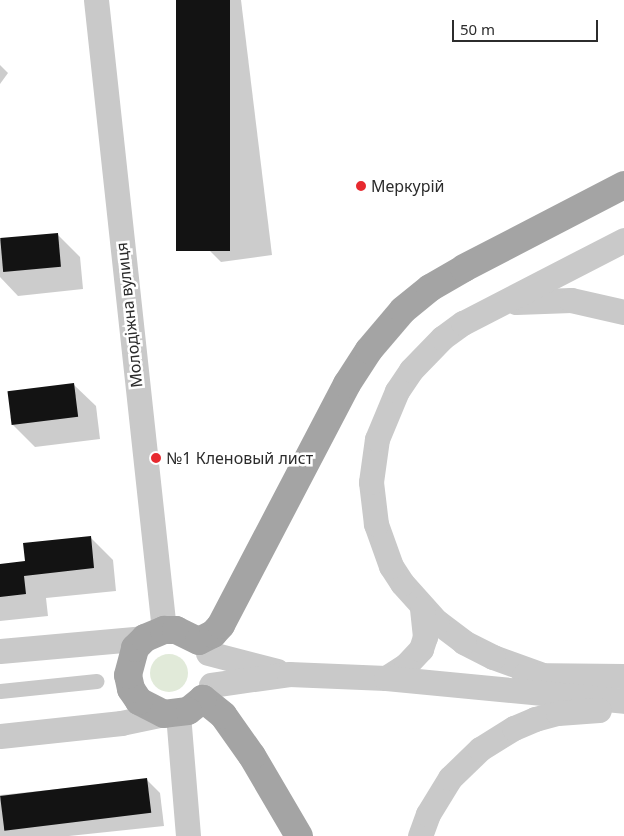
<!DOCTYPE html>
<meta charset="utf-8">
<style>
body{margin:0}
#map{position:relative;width:624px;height:836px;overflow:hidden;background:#fff;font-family:"Noto Sans",sans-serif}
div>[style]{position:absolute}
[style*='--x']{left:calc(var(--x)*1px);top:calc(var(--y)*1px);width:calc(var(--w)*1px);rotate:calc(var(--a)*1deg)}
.green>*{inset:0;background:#e1ead9}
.round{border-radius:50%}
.shadow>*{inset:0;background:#0003}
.building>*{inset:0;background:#131313;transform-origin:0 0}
.pedestrian>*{height:15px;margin:-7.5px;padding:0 7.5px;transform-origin:7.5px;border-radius:7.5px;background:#c9c9c9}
.tertiary>*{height:25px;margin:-12.5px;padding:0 12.5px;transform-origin:12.5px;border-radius:12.5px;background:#c9c9c9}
.primary>*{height:28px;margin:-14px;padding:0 14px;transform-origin:14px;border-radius:14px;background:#a4a4a4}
.dots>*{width:14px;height:14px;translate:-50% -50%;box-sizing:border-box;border:2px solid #fff;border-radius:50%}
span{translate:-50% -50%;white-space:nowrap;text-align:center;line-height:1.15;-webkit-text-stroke:5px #fff;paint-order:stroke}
.poi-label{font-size:16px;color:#2c2c2c}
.left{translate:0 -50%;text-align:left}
.street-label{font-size:16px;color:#2c2c2c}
.scale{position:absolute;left:452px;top:20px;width:146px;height:22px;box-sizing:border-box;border:2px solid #2c2c2c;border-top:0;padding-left:6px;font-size:15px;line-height:18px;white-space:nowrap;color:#2c2c2c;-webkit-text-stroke:4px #fff;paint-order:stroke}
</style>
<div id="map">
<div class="green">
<i class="round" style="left:150px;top:654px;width:38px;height:38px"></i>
</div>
<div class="shadow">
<i style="clip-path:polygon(177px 0,241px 0,272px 255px,221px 262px,207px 248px)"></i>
<i style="clip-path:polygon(0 65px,8px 73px,0 84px)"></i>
<i style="clip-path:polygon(57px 234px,80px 257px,83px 289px,18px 296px,0 277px,0 240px)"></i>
<i style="clip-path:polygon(73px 384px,96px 406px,100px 439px,35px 447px,12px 424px)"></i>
<i style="clip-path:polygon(90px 537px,113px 560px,116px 591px,46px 598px,48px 616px,0 621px,0 565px,26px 562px)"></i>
<i style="clip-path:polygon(147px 780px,160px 793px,164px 826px,69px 836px,0 836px,0 795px)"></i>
</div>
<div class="building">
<i style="left:176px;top:0;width:54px;height:251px"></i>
<i style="left:58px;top:233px;width:34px;height:58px;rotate:85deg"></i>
<i style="left:74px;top:383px;width:34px;height:67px;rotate:83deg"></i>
<i style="clip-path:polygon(91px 536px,94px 568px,24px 576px,26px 594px,0 597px,0 564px,25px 561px,23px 543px)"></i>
<i style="left:147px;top:778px;width:35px;height:148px;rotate:83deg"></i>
</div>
<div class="pedestrian">
<i style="--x:0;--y:691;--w:97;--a:-5.9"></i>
</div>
<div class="tertiary">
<i style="--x:96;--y:0;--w:634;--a:83.84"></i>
<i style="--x:516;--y:302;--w:55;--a:-2.1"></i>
<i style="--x:571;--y:300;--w:54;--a:12.8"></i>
<i style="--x:0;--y:651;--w:146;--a:-5.1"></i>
<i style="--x:208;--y:653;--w:71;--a:14.6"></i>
<i style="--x:540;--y:674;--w:50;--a:-160.1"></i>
<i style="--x:493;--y:657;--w:33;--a:-153"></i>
<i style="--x:464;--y:642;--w:34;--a:-143"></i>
<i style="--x:437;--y:622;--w:52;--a:-131.9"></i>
<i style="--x:402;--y:583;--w:20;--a:-123"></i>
<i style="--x:391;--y:566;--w:45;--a:-109.7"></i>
<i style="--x:376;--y:524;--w:42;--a:-96.8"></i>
<i style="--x:371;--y:482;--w:43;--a:-82.1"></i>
<i style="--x:377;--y:439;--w:52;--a:-67.4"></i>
<i style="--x:397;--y:391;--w:25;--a:-56"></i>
<i style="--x:411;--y:370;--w:45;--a:-45.9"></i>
<i style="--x:442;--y:338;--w:26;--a:-36"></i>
<i style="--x:463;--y:323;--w:181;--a:-27.3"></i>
<i style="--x:524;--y:675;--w:100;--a:0.6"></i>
<i style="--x:386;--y:678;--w:24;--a:-33"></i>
<i style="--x:406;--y:665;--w:22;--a:-47"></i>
<i style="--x:421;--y:649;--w:13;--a:-72"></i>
<i style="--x:425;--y:637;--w:29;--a:-96"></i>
<i style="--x:211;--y:685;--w:79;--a:-8"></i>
<i style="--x:289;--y:674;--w:97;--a:2.4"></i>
<i style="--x:386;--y:678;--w:239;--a:5.5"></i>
<i style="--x:178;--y:714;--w:122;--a:85.3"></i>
<i style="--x:0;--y:736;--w:122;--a:-6.1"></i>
<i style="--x:121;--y:723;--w:44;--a:-11.8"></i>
<i style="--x:420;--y:836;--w:23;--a:-70"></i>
<i style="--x:428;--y:814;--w:42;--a:-58.6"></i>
<i style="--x:450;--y:778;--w:42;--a:-44"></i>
<i style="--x:480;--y:749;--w:40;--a:-32"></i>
<i style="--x:514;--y:728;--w:23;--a:-23"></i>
<i style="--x:535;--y:719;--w:24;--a:-15"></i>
<i style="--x:558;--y:713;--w:41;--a:-4.2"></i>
</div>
<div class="primary">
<i style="--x:299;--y:836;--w:93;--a:-120.4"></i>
<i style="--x:252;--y:756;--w:50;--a:-125.3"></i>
<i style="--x:223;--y:715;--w:26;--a:-141"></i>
<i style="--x:203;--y:699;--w:19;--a:141"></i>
<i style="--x:188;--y:711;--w:24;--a:173"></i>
<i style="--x:164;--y:714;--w:28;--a:-153"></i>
<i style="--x:139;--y:701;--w:14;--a:-124"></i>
<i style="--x:131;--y:689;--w:14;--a:-102"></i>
<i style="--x:128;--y:675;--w:28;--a:-75"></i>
<i style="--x:135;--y:648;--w:14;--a:-45"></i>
<i style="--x:145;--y:638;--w:21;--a:-23"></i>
<i style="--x:164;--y:630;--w:12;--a:0"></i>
<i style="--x:176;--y:630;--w:25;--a:26"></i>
<i style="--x:199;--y:641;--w:16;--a:-27"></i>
<i style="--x:213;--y:634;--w:12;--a:-48"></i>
<i style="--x:221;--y:625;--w:272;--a:-62.4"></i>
<i style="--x:347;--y:384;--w:40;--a:-57.1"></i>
<i style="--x:369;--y:350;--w:52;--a:-49.6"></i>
<i style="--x:403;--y:310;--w:35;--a:-39"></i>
<i style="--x:430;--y:288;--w:39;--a:-30"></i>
<i style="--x:464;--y:268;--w:180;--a:-27.4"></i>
</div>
<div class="dots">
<i style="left:361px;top:186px;background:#e7292f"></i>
<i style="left:156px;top:458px;background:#e7292f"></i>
</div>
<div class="poi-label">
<span class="left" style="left:371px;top:186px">Меркурій</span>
<span class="left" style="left:166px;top:458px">№1 Кленовый лист</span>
</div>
<div class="street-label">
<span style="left:129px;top:315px;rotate:-96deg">Молодіжна вулиця</span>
</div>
<div class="scale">50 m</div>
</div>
